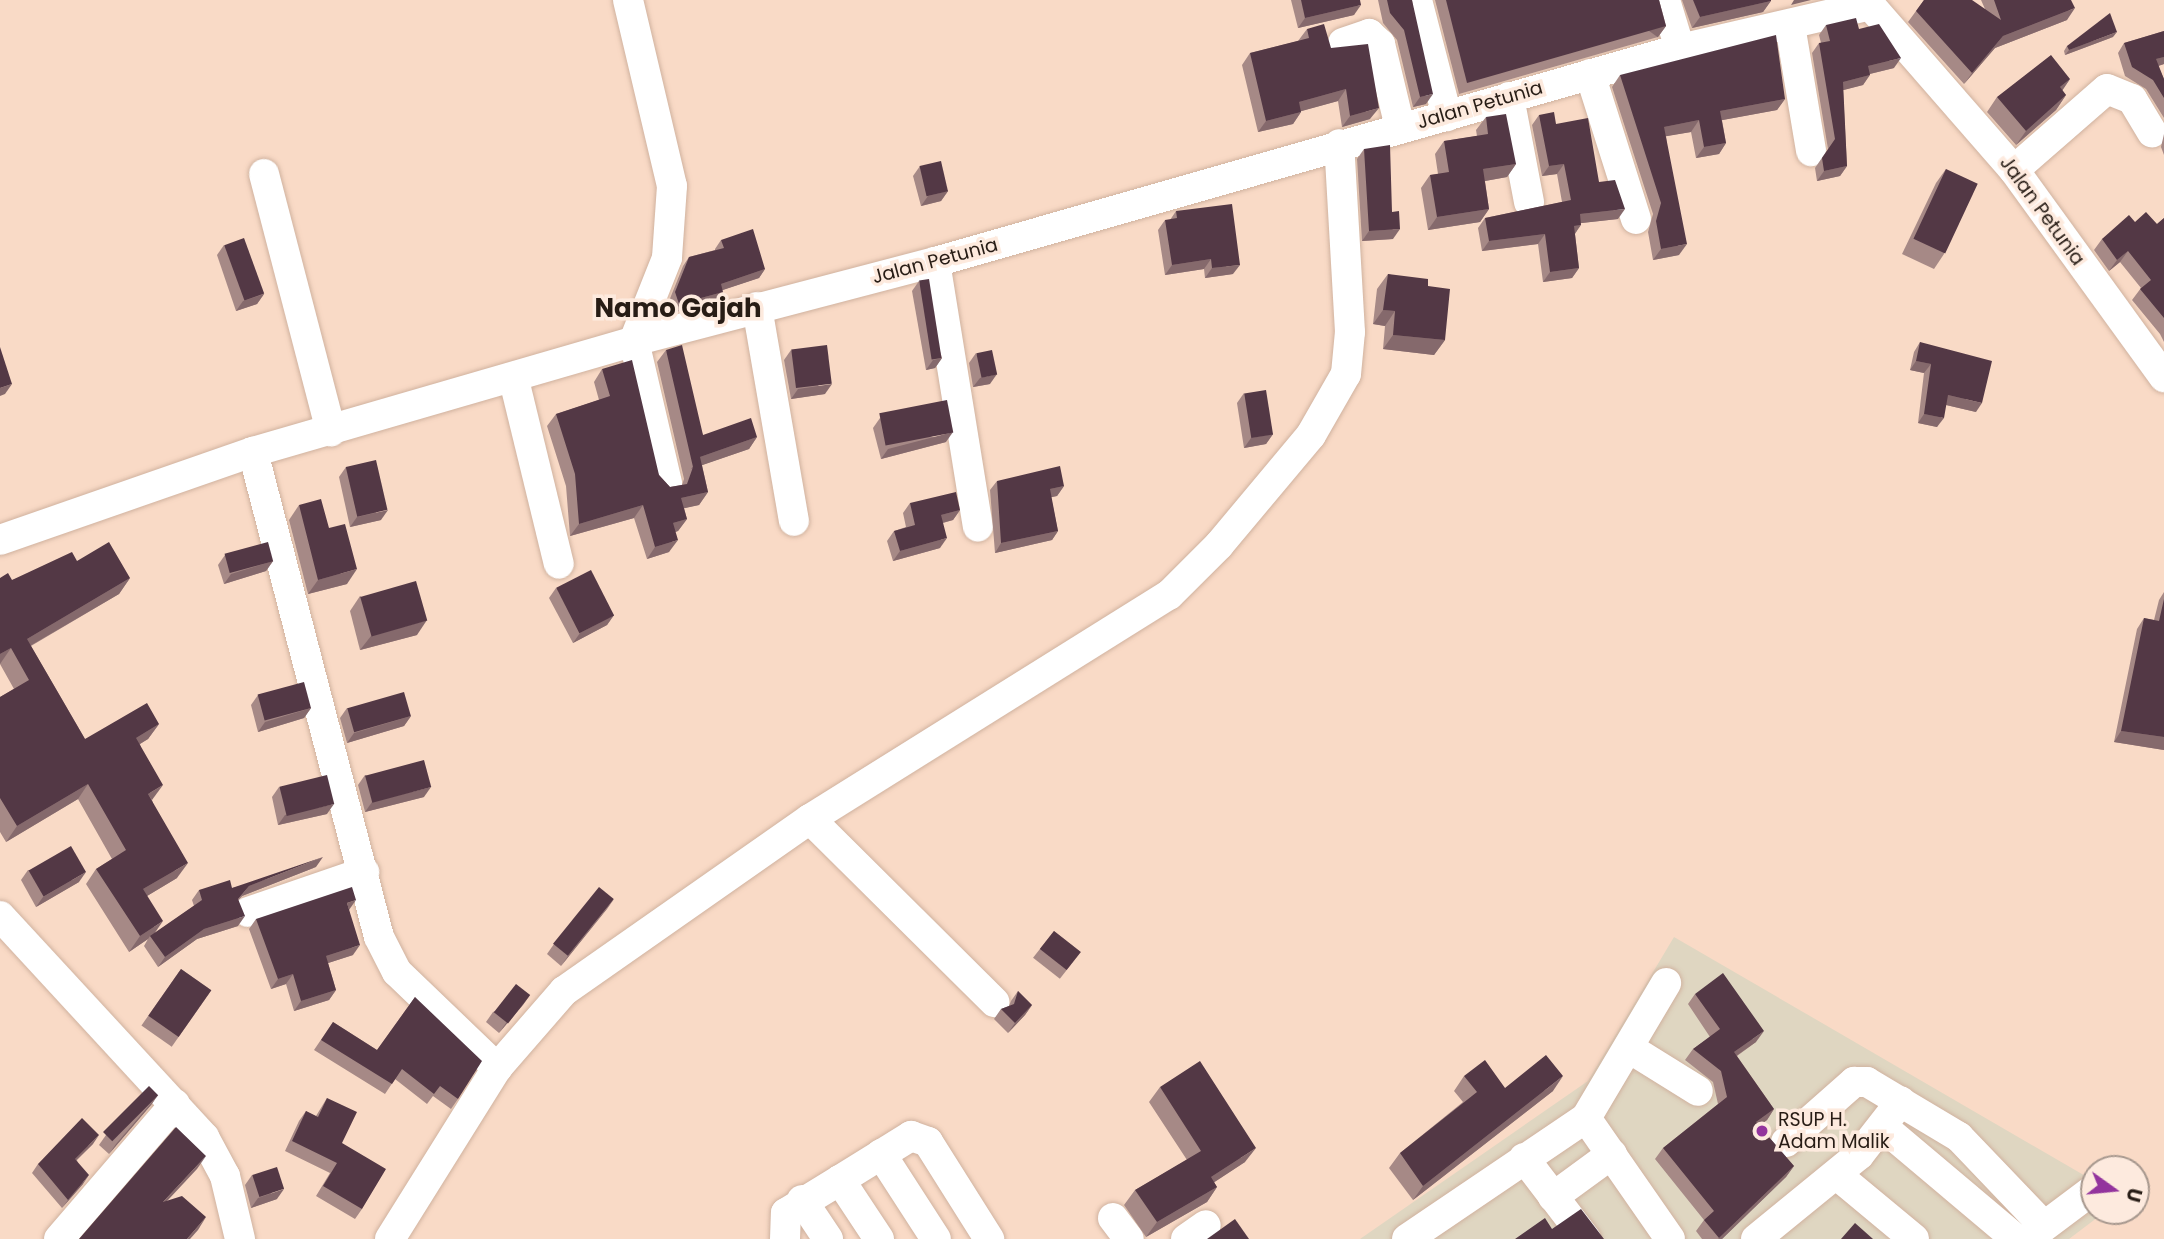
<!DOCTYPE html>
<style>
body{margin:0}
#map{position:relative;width:2164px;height:1239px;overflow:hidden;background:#f9dac6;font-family:Poppins,sans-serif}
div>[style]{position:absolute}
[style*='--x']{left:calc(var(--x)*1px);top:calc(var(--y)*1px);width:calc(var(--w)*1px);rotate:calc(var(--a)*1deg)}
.medical>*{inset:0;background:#dfd6c1}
.roads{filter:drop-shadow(0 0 2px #d0b29f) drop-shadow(0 0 2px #d0b29f)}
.minor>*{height:30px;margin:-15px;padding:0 15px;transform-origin:15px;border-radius:15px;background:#fff}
.wall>*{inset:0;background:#a68986;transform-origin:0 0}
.shaded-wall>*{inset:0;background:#85696c;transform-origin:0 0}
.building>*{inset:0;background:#533845;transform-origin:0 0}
.dots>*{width:19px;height:19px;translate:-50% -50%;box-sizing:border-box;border:4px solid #fdeade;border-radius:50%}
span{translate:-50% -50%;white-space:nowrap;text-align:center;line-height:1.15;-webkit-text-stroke:7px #fdeade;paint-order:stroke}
.street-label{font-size:19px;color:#271c15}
.poi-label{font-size:19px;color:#271c15}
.left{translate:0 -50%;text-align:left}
.district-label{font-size:26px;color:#271c15;font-weight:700}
.north{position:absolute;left:2080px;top:1155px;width:70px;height:70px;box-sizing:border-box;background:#fdeade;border:2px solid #a7988e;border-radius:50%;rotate:105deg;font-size:19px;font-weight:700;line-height:28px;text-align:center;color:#271c15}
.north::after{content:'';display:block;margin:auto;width:24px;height:32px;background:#93349d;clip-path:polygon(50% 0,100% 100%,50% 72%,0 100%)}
</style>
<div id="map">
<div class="medical">
<i style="clip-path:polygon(1674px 937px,2094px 1181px,2094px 1211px,2106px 1211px,2069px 1239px,1360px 1239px,1588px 1081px)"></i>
</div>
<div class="roads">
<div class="minor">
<i style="--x:628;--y:0;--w:191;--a:76.7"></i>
<i style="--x:672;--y:186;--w:72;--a:94"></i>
<i style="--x:667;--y:258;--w:89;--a:111.7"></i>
<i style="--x:634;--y:341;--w:146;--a:76.9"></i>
<i style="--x:1417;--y:0;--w:120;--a:75.5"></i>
<i style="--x:1665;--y:0;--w:51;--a:73"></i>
<i style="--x:1790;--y:25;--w:128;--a:80.5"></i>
<i style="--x:1343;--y:43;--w:28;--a:-19"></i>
<i style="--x:1369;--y:34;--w:15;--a:42"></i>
<i style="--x:1380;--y:44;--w:85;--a:76.5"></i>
<i style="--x:1590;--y:74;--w:152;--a:72.4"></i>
<i style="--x:1509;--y:97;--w:107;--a:79.2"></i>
<i style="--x:2014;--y:170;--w:123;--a:-41.1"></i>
<i style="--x:2107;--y:89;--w:27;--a:22"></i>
<i style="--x:2132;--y:99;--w:39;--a:59"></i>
<i style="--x:264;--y:174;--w:266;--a:75.4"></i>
<i style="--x:935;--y:262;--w:268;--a:80.8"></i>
<i style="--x:757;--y:307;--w:217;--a:80.2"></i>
<i style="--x:514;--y:380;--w:189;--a:76.3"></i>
<i style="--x:253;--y:452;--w:501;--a:75.44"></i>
<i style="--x:379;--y:937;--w:39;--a:63"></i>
<i style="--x:397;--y:972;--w:139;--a:43.8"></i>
<i style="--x:0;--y:540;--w:268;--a:-19.2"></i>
<i style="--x:253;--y:452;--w:397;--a:-16.2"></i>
<i style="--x:634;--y:341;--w:311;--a:-14.7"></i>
<i style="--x:935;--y:262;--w:775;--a:-15.96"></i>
<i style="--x:1680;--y:49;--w:195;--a:-13"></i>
<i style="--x:1870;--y:5;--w:219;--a:48.9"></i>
<i style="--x:2014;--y:170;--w:256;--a:54.1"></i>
<i style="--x:810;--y:819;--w:260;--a:44.8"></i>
<i style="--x:248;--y:912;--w:123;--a:-19"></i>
<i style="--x:0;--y:916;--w:301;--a:47.3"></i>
<i style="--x:204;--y:1137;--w:44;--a:61.7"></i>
<i style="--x:225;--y:1176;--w:65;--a:76.6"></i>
<i style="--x:1629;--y:1048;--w:81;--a:31.9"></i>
<i style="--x:1586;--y:1118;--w:147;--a:55.2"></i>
<i style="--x:1883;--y:1127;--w:174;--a:40.1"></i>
<i style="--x:1786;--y:1142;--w:91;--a:-41.4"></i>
<i style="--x:1854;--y:1082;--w:13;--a:0"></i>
<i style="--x:1867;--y:1082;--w:107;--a:30.9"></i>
<i style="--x:1959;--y:1137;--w:123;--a:46.3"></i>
<i style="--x:881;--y:1154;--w:101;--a:57.1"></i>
<i style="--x:1524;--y:1158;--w:102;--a:52.6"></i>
<i style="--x:1837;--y:1175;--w:100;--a:39.7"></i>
<i style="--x:1553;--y:1197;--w:73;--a:-36.1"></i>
<i style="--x:802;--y:1200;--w:47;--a:56.3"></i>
<i style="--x:1113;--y:1218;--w:26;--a:53"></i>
<i style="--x:2030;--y:1237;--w:75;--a:-36.9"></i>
<i style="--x:59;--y:1239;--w:178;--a:-49.3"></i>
<i style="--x:390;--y:1239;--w:202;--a:-58"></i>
<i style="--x:497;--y:1068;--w:102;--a:-49"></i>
<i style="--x:564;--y:991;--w:300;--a:-35"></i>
<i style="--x:810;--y:819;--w:423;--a:-32"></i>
<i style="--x:1169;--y:595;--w:71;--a:-45"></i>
<i style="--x:1219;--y:545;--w:143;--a:-50.1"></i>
<i style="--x:1311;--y:435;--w:70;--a:-60.2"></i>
<i style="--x:1346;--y:374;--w:42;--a:-84.6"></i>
<i style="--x:1350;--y:332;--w:188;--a:-93.3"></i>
<i style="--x:785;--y:1239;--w:26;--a:-88"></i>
<i style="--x:786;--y:1213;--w:63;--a:-31.4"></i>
<i style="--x:879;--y:1239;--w:71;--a:-123.5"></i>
<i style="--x:840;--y:1180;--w:84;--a:-31.8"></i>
<i style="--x:911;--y:1136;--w:18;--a:19"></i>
<i style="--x:928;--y:1142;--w:115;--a:57.8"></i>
<i style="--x:1186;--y:1239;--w:24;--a:-35"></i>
<i style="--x:1407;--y:1239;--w:216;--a:-34.1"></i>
<i style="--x:1586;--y:1118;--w:157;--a:-59.3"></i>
<i style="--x:1756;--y:1239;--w:133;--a:-39.2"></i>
<i style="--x:1859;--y:1155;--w:68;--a:-52.1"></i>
</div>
</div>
<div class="wall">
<i style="clip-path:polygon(1291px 0,1360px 0,1354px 15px,1298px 28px)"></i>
<i style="clip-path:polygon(1378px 0,1412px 0,1426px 104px,1413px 107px,1397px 40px,1383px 23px)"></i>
<i style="clip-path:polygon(1435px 0,1659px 0,1666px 26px,1658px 37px,1459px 94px)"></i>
<i style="clip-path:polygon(1682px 0,1771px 0,1763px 12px,1692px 28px)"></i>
<i style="clip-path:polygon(1924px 0,1985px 9px,1981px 0,2071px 0,2067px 20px,1995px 48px,1964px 84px,1908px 22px)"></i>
<i style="clip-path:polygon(1826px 25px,1859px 29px,1894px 68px,1870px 74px,1863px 85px,1843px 90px,1847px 166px,1840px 176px,1817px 181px,1815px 168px,1828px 149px,1812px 53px,1819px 43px,1821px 43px,1819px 35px)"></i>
<i style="clip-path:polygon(1307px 29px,1331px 48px,1370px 119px,1342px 127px,1338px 101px,1301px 111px,1301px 112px,1293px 124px,1258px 132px,1242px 65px,1250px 53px,1298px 41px)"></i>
<i style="clip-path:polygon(2164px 31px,2164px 64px,2158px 66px,2164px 79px,2164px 118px,2146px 89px,2125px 76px,2118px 53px,2124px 43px)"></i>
<i style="clip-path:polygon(2113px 37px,2065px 55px,2064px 51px,2067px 46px)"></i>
<i style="clip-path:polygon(1620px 75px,1785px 99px,1777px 110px,1722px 120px,1726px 143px,1719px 154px,1696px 158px,1691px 132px,1666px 136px,1679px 255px,1653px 260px,1648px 232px,1653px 214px,1612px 87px)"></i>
<i style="clip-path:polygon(2070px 79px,2062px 90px,2066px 95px,2056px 110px,2016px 145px,1987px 112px,1997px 97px)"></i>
<i style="clip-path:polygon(1539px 115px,1556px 124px,1599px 182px,1618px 219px,1581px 223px,1575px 234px,1579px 268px,1572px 278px,1543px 282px,1538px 244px,1482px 251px,1478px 228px,1485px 218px,1562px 202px,1557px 174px,1542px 176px,1532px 125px)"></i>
<i style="clip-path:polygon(1486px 117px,1516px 164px,1507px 177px,1485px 181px,1489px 209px,1480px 222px,1428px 230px,1421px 188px,1430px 175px,1438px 174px,1435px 154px,1444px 141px,1477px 136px,1476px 130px)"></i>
<i style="clip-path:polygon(2164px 134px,2164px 155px,2161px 147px)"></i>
<i style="clip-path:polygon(1364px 149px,1392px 212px,1393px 239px,1362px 241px,1357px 159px)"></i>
<i style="clip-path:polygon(920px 166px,948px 191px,941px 201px,921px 206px,913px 176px)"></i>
<i style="clip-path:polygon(1946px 169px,1944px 254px,1934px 269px,1902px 254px,1936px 183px)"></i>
<i style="clip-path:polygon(1176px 211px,1233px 274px,1205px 278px,1204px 269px,1165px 275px,1158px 230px,1165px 220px,1170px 220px)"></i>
<i style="clip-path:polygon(2164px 218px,2164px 342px,2160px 334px,2132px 300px,2141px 288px,2120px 262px,2109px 271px,2094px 250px,2102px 239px,2135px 222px,2157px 224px)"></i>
<i style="clip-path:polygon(721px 240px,765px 269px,759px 278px,722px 290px,716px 301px,672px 313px,669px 301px,683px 266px,689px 257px,715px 250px,715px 249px)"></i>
<i style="clip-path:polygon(224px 245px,264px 294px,257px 304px,236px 311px,217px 255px)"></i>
<i style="clip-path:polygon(1388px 274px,1428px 286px,1445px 340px,1434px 355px,1383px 349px,1385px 326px,1373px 324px,1377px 289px)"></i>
<i style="clip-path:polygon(919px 281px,942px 358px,935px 368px,926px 370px,912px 291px)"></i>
<i style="clip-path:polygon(1920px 342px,1976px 412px,1946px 405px,1937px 427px,1918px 423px,1924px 373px,1910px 370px,1914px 352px)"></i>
<i style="clip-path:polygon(666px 350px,703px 435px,757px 437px,749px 449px,702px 465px,708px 492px,699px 505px,684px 508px,687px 519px,678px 531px,675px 532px,669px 552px,647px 559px,634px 518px,570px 536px,566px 486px,547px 426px,556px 414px,599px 400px,594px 382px,602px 369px,659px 475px,670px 487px,682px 485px,684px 479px,657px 362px)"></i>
<i style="clip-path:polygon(791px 350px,825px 394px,791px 399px,784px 360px)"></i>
<i style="clip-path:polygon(976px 353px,990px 384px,973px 387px,969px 363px)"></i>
<i style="clip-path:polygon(1244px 393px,1273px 434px,1266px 444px,1244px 448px,1237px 403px)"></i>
<i style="clip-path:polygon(880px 418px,946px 442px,881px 459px,873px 428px)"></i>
<i style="clip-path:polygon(346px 467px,381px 520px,350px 527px,339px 477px)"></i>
<i style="clip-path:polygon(997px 481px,1064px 486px,1057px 496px,1051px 497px,1058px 531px,1052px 540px,995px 553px,990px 490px)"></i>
<i style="clip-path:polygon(910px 503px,960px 510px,953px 520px,943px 523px,940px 548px,893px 561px,887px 541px,894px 531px,906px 527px,903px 513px)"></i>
<i style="clip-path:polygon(299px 505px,347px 584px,308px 594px,289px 520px)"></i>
<i style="clip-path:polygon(225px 555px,273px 561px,266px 571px,224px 584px,218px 565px)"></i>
<i style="clip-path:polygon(77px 561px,130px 578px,119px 594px,31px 646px,85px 739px,159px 724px,148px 739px,140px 744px,152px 800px,177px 878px,147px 896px,155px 933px,194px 906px,192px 900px,199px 890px,232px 888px,316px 867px,242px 896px,238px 900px,238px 926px,197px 939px,158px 967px,144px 946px,148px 939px,129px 952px,86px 884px,96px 869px,112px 859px,78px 799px,6px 842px,0 832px,0 697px,14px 689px,0 664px,0 578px,12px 580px)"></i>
<i style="clip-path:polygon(556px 588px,614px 615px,607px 625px,573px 643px,549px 598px)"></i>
<i style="clip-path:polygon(2164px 592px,2164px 750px,2114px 742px,2137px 629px,2144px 618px,2154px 620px,2159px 600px)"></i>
<i style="clip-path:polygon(360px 596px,417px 635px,360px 650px,350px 611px)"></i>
<i style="clip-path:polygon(258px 695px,311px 708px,304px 718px,258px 732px,251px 705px)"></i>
<i style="clip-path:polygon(347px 708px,411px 716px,404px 726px,347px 743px,340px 718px)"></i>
<i style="clip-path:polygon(365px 775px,424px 797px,365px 812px,358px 785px)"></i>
<i style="clip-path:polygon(279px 787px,327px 814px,278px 825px,272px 797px)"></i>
<i style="clip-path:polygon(28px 870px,79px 882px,36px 907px,21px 880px)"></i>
<i style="clip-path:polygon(614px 899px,561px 966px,547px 954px,554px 944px)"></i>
<i style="clip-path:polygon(349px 910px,353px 955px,328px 963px,336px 990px,329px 1000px,294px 1011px,286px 984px,271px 989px,249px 929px,256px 919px)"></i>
<i style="left:1054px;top:931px;width:34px;height:34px;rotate:38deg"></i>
<i style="left:181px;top:969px;width:37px;height:69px;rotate:35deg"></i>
<i style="clip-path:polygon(1018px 991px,1032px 1005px,1025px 1015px,1008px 1033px,994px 1019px,1001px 1009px,1009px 1006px,1011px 1001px)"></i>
<i style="clip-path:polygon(1695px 994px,1756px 1042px,1737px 1056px,1774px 1109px,1767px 1120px,1759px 1126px,1794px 1166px,1786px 1177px,1722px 1239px,1702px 1239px,1696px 1231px,1704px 1220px,1655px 1159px,1663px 1148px,1718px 1104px,1713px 1082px,1685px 1060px,1693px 1049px,1710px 1037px,1688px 1004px)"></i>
<i style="clip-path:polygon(530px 995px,499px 1033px,486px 1022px,493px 1012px)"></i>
<i style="clip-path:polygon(415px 997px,458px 1099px,451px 1109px,433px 1096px,427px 1104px,395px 1079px,385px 1094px,314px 1050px,333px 1022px,377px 1050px)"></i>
<i style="clip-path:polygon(1464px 1076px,1505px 1088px,1553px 1091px,1413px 1200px,1389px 1168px,1400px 1153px,1463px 1102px,1454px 1091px)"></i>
<i style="clip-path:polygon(1160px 1087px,1245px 1162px,1214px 1182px,1217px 1187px,1207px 1202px,1146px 1237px,1124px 1205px,1135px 1190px,1187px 1160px,1149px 1102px)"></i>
<i style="clip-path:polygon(158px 1095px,151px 1105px,109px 1154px,99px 1145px,106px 1135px)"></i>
<i style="clip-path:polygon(327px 1098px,362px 1209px,355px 1219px,316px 1196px,330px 1173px,285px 1151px,299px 1121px,306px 1111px,316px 1116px)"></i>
<i style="clip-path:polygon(93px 1144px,77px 1160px,83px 1184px,62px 1208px,32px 1173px,38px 1164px)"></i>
<i style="clip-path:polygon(252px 1175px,277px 1199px,251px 1208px,245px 1185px)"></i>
</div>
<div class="shaded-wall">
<i style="clip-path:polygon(1794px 0,1811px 0,1791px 5px)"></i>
<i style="clip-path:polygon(1771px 1px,1763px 12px,1692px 28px,1700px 17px)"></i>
<i style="clip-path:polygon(1361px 5px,1354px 15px,1298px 28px,1305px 18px)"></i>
<i style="clip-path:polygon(2075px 8px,2067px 20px,1995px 48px,1964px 84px,1972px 73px,2003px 36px)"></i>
<i style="left:1666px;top:26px;width:14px;height:207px;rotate:126deg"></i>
<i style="clip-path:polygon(2117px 32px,2113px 37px,2065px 55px,2069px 50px)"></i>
<i style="clip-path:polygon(2164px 57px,2164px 64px,2149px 69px,2156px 59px)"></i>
<i style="clip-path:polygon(1901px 58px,1894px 68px,1861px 76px,1868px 66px)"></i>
<i style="clip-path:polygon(1870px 75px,1863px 85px,1836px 92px,1843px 82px)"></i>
<i style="clip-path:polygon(2070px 79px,2060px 94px,2060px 87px)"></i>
<i style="clip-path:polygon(1346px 89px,1338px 101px,1291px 114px,1299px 102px)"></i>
<i style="clip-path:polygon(1433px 94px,1426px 104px,1413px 107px,1420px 97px)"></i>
<i style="clip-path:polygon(2066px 95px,2056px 110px,2016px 145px,2026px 131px)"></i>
<i style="clip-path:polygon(1785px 99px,1777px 110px,1712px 122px,1720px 111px)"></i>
<i style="clip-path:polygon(1379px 108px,1370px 119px,1342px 127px,1350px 116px)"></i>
<i style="clip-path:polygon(1301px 112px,1293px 124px,1258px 132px,1266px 121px)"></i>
<i style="clip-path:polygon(1699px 120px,1691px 132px,1656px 138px,1664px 127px)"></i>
<i style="clip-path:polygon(1726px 143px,1719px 154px,1696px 158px,1704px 147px)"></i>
<i style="clip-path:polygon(1516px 164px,1507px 177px,1474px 183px,1483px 169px)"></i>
<i style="clip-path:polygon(1564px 164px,1557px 174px,1542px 176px,1549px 166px)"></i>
<i style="clip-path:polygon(1847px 166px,1840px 176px,1817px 181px,1824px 171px)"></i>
<i style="clip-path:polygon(948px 191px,941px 201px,921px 206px,928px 196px)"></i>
<i style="clip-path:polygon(1489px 209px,1480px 222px,1428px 230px,1437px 217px)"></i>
<i style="clip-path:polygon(1625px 209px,1618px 219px,1573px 224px,1580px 214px)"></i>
<i style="clip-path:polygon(1581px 225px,1574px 235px,1574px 226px)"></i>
<i style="clip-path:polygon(1400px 229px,1393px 239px,1362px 241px,1369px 231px)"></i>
<i style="clip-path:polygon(1545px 234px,1538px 244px,1482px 251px,1489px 241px)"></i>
<i style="clip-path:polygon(1687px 244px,1679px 255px,1653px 260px,1661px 249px)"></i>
<i style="clip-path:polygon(2128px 251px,2120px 262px,2109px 271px,2117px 260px)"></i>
<i style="clip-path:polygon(1211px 259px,1204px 269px,1165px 275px,1172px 265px)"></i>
<i style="clip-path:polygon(1240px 265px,1233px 274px,1205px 278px,1212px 268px)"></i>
<i style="clip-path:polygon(1579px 268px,1572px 278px,1543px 282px,1550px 272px)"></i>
<i style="clip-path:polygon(765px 269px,759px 278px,714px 293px,721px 284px)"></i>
<i style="clip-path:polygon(723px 292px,716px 301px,672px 313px,679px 304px)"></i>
<i style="clip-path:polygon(264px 294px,257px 304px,236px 311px,243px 301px)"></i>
<i style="clip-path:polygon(1383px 310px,1395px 311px,1385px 326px,1373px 324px)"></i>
<i style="clip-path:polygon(1393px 335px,1445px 340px,1434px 355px,1383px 349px)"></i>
<i style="clip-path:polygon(942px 358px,935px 368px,926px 370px,933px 360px)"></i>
<i style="clip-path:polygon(1916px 361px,1931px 364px,1924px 373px,1910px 370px)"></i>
<i style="clip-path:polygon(997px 374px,990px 384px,973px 387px,980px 378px)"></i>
<i style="clip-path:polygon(12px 384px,5px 394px,0 396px,0 388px)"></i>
<i style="clip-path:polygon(832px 384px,825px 394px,791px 399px,798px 389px)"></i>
<i style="clip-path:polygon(1948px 395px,1982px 403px,1976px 412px,1942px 404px)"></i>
<i style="clip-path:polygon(1924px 414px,1944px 418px,1937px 427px,1918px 423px)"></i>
<i style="clip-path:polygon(953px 432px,946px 442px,881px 459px,888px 449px)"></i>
<i style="clip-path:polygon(1273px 434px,1266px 444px,1244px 448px,1251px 438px)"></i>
<i style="clip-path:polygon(757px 437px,749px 449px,691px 469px,700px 457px)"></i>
<i style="clip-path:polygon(1064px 486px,1057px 496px,1043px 499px,1050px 489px)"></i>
<i style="clip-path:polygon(708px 492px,699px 505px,672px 511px,681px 498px)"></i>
<i style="clip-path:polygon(643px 505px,634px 518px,570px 536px,579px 524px)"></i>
<i style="clip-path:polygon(388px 510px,381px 520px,350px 527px,357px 517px)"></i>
<i style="clip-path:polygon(960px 510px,953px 520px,934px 525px,941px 515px)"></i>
<i style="clip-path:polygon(687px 519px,678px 531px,664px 536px,673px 523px)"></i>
<i style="clip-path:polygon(1058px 531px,1052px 540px,995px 553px,1001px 543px)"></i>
<i style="clip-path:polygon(947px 538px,940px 548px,893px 561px,900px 551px)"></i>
<i style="clip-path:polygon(678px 540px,669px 552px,647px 559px,655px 547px)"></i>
<i style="clip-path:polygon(273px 561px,266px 571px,224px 584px,231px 574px)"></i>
<i style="clip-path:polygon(357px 569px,347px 584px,308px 594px,318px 580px)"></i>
<i style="clip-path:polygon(130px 578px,119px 594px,16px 654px,27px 639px)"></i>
<i style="clip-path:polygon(614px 615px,607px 625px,573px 643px,580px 633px)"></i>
<i style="clip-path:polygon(427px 620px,417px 635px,360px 650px,371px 636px)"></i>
<i style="clip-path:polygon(11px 648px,0 664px,0 654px)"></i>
<i style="clip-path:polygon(311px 708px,304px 718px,258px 732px,265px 722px)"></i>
<i style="clip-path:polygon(411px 716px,404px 726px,347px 743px,354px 733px)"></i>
<i style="clip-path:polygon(159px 724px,148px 739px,125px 753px,136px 738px)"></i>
<i style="clip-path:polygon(2121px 731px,2164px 737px,2164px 750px,2114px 742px)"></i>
<i style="clip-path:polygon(88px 784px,78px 799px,6px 842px,17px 826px)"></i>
<i style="clip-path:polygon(163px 785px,152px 800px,148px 794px)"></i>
<i style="clip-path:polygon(431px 787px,424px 797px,365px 812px,372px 802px)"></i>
<i style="clip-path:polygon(334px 804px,327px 814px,278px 825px,285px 815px)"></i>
<i style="clip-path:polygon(323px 857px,316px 867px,242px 896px,231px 909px,249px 886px)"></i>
<i style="clip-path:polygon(188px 863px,177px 878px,132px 905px,143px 889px)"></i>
<i style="clip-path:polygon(86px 872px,79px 882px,36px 907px,43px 897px)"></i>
<i style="clip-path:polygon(614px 899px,607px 909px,561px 966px,568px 956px)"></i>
<i style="clip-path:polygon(356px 900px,349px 910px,347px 903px)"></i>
<i style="clip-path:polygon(245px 916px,238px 926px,197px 939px,158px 967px,165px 957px,204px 929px)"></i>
<i style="clip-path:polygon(163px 921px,152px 937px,150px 936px,148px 939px,129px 952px,140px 936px)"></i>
<i style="clip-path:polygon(360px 945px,353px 955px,319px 966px,326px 956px)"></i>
<i style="clip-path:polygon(293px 974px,286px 984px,271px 989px,278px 979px)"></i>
<i style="clip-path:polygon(336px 990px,329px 1000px,294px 1011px,301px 1001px)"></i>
<i style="clip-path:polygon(530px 995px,523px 1005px,499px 1033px,506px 1023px)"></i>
<i style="clip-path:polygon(1032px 1005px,1025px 1015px,1008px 1033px,1015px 1023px)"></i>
<i style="clip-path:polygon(1764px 1031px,1756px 1042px,1726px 1063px,1734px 1052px)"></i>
<i style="clip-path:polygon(1563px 1076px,1553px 1091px,1413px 1200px,1423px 1186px)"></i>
<i style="clip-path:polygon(158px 1095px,151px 1105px,109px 1154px,116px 1144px)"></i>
<i style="clip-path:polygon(1774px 1109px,1767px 1120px,1749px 1133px,1756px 1122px)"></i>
<i style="clip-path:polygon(99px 1135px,93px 1144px,69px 1167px,75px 1159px)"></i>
<i style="clip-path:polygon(1256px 1148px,1245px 1162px,1201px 1191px,1211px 1177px)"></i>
<i style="clip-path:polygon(206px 1156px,197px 1169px,154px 1215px,163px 1202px)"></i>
<i style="clip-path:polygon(1794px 1166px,1786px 1177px,1722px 1239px,1718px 1239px)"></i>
<i style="clip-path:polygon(89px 1175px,83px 1184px,62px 1208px,68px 1200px)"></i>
<i style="clip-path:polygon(1217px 1187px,1207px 1202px,1146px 1237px,1157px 1222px)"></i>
<i style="clip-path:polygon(284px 1189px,277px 1199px,251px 1208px,258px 1198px)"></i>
<i style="clip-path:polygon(206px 1217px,198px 1230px,190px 1239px,187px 1239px)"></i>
</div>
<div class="building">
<i style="clip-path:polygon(1301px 0,1360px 0,1361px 5px,1305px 18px)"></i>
<i style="clip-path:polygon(1387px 0,1412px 0,1433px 94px,1420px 97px,1404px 30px,1390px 13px)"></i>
<i style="clip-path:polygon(1446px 0,1659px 0,1666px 26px,1467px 83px)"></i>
<i style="clip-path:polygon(1693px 0,1771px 0,1771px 1px,1700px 17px)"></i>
<i style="clip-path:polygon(1924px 0,1972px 0,2001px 20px,1994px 0,2071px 0,2075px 8px,2003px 36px,1972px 73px,1916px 11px)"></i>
<i style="clip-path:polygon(2110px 13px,2117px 32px,2069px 50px,2067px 46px)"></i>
<i style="clip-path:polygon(1856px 18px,1859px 29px,1879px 24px,1901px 58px,1868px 66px,1870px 75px,1843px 82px,1847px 166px,1824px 171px,1822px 158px,1835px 139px,1819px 43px,1830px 41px,1826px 25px)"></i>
<i style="clip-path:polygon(1324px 24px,1331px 48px,1368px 44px,1379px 108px,1350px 116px,1346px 89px,1299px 102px,1301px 112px,1266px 121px,1250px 53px,1309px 38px,1307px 29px)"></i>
<i style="clip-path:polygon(2164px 31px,2164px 57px,2156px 59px,2164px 79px,2164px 98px,2153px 80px,2132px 67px,2124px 43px)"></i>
<i style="clip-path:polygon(1776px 35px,1785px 99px,1720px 111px,1726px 143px,1704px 147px,1699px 120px,1664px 127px,1687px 244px,1661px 249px,1656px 221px,1661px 203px,1620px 75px)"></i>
<i style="clip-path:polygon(2051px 55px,2070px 79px,2060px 87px,2066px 95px,2026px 131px,1997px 97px)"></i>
<i style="clip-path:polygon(1554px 112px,1556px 124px,1588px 118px,1599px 182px,1615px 180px,1625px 209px,1580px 214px,1581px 225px,1574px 226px,1579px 268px,1550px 272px,1545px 234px,1489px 241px,1485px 218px,1571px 200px,1564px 164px,1549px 166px,1539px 115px)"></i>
<i style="clip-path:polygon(1506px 114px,1516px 164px,1483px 169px,1489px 209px,1437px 217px,1430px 175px,1449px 172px,1444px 141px,1488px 134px,1486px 117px)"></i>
<i style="clip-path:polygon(1390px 145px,1392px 212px,1399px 211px,1400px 229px,1369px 231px,1364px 149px)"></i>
<i style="left:941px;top:161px;width:31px;height:22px;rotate:77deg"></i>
<i style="left:1946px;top:169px;width:35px;height:77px;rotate:25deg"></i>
<i style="clip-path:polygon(1232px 204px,1240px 265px,1212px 268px,1211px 259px,1172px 265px,1165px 220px,1177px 218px,1176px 211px)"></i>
<i style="clip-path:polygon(2146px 212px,2157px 224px,2164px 218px,2164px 318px,2140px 289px,2151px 280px,2128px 251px,2117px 260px,2102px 239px,2129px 215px,2135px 222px)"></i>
<i style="clip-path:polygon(753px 229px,765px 269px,721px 284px,723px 292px,679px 304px,675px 292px,689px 257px,724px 248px,721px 240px)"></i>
<i style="left:244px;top:238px;width:59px;height:21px;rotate:70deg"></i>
<i style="clip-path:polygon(1388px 274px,1428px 279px,1428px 286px,1450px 289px,1445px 340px,1393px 335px,1395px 311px,1383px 310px)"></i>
<i style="left:929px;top:279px;width:80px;height:10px;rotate:81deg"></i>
<i style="clip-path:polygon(1920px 342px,1992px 361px,1982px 403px,1948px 395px,1944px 418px,1924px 414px,1931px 364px,1916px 361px)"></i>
<i style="clip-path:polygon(682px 345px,703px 435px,751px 418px,757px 437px,700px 457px,708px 492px,681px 498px,687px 519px,673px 523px,678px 540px,655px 547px,643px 505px,579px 524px,575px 474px,556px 414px,610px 396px,602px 369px,632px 360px,659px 475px,670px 487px,687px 484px,693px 467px,666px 350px)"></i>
<i style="left:827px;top:345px;width:39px;height:36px;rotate:83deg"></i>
<i style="clip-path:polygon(0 347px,12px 384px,0 388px)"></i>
<i style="left:992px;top:350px;width:25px;height:16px;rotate:78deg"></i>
<i style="left:1266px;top:390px;width:45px;height:22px;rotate:81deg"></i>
<i style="left:947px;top:400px;width:33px;height:69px;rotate:79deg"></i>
<i style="left:376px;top:460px;width:51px;height:31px;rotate:77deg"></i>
<i style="clip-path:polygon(1060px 466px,1064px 486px,1050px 489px,1058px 531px,1001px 543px,997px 481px)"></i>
<i style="clip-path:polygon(956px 492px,960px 510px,941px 515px,947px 538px,900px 551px,894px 531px,915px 525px,910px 503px)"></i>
<i style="clip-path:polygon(321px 499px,329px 528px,345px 524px,357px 569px,318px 580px,299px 505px)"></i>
<i style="clip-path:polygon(109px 542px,130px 578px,27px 639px,85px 739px,147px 703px,159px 724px,136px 738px,163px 785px,148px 794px,188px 863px,143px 889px,163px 921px,140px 936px,96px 869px,126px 850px,88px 784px,17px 826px,0 798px,0 697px,29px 680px,11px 648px,0 654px,0 578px,8px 573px,12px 580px,72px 552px,77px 561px)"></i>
<i style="left:268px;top:542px;width:20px;height:45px;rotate:75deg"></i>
<i style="left:591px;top:570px;width:51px;height:39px;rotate:63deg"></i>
<i style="left:416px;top:581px;width:41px;height:58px;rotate:74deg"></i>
<i style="clip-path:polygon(2164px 599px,2164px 737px,2121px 731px,2144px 618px,2159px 621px)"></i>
<i style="left:304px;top:682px;width:27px;height:48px;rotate:75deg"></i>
<i style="left:404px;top:692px;width:25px;height:59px;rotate:74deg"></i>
<i style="left:424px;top:760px;width:28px;height:61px;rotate:75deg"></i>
<i style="left:327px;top:775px;width:30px;height:49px;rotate:76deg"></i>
<i style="left:71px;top:846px;width:30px;height:49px;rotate:60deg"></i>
<i style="clip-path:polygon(323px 857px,249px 886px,238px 899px,245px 916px,204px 929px,165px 957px,150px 936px,202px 900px,199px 890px,230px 880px,232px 888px)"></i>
<i style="clip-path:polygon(352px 887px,356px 900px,347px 903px,360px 945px,326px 956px,336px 990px,301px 1001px,293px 974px,278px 979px,256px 919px)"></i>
<i style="left:599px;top:887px;width:19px;height:73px;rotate:39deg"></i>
<i style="left:1054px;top:931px;width:34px;height:23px;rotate:38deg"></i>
<i style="left:181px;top:969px;width:37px;height:57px;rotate:35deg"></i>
<i style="clip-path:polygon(1723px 973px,1764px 1031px,1734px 1052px,1774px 1109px,1756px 1122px,1794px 1166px,1719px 1238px,1704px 1220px,1714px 1211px,1663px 1148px,1727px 1097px,1721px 1071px,1693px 1049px,1720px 1029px,1695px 994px)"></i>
<i style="left:516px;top:984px;width:18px;height:36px;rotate:38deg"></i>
<i style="clip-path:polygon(1018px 991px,1032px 1005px,1015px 1023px,1001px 1009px,1014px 1004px)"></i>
<i style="clip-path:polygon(415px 997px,482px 1061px,458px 1099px,440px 1086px,434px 1094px,402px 1069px,392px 1084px,321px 1040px,333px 1022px,377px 1050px)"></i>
<i style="clip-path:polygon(1546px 1055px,1563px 1076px,1423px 1186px,1400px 1153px,1477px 1092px,1464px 1076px,1485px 1060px,1505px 1088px)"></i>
<i style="clip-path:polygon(1200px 1061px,1256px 1148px,1211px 1177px,1217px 1187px,1157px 1222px,1135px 1190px,1201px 1151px,1160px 1087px)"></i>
<i style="left:149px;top:1086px;width:13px;height:65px;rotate:45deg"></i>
<i style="clip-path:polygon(327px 1098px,357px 1112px,342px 1143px,386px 1169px,362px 1209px,323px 1186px,337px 1163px,292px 1141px,306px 1111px,318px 1117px)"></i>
<i style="clip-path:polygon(82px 1118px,99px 1135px,75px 1159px,89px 1175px,68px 1200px,38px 1164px)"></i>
<i style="clip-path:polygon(176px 1127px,206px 1156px,163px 1202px,182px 1196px,206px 1217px,187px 1239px,79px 1239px)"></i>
<i style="left:277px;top:1167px;width:23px;height:26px;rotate:72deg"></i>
<i style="clip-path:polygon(1581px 1209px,1604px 1239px,1515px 1239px,1545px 1218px,1552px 1229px)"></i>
<i style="clip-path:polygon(1235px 1219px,1249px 1239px,1207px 1239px)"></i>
<i style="clip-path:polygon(1855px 1223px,1873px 1239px,1841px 1239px)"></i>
</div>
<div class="dots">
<i style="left:1762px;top:1131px;background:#93349d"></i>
</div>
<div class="street-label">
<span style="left:1480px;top:105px;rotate:-16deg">Jalan Petunia</span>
<span style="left:2042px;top:211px;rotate:54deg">Jalan Petunia</span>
<span style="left:935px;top:261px;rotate:-15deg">Jalan Petunia</span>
</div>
<div class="poi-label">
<span class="left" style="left:1778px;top:1131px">RSUP H.<br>Adam Malik</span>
</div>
<div class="district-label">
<span style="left:678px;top:309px">Namo Gajah</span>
</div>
<div class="north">U</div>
</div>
